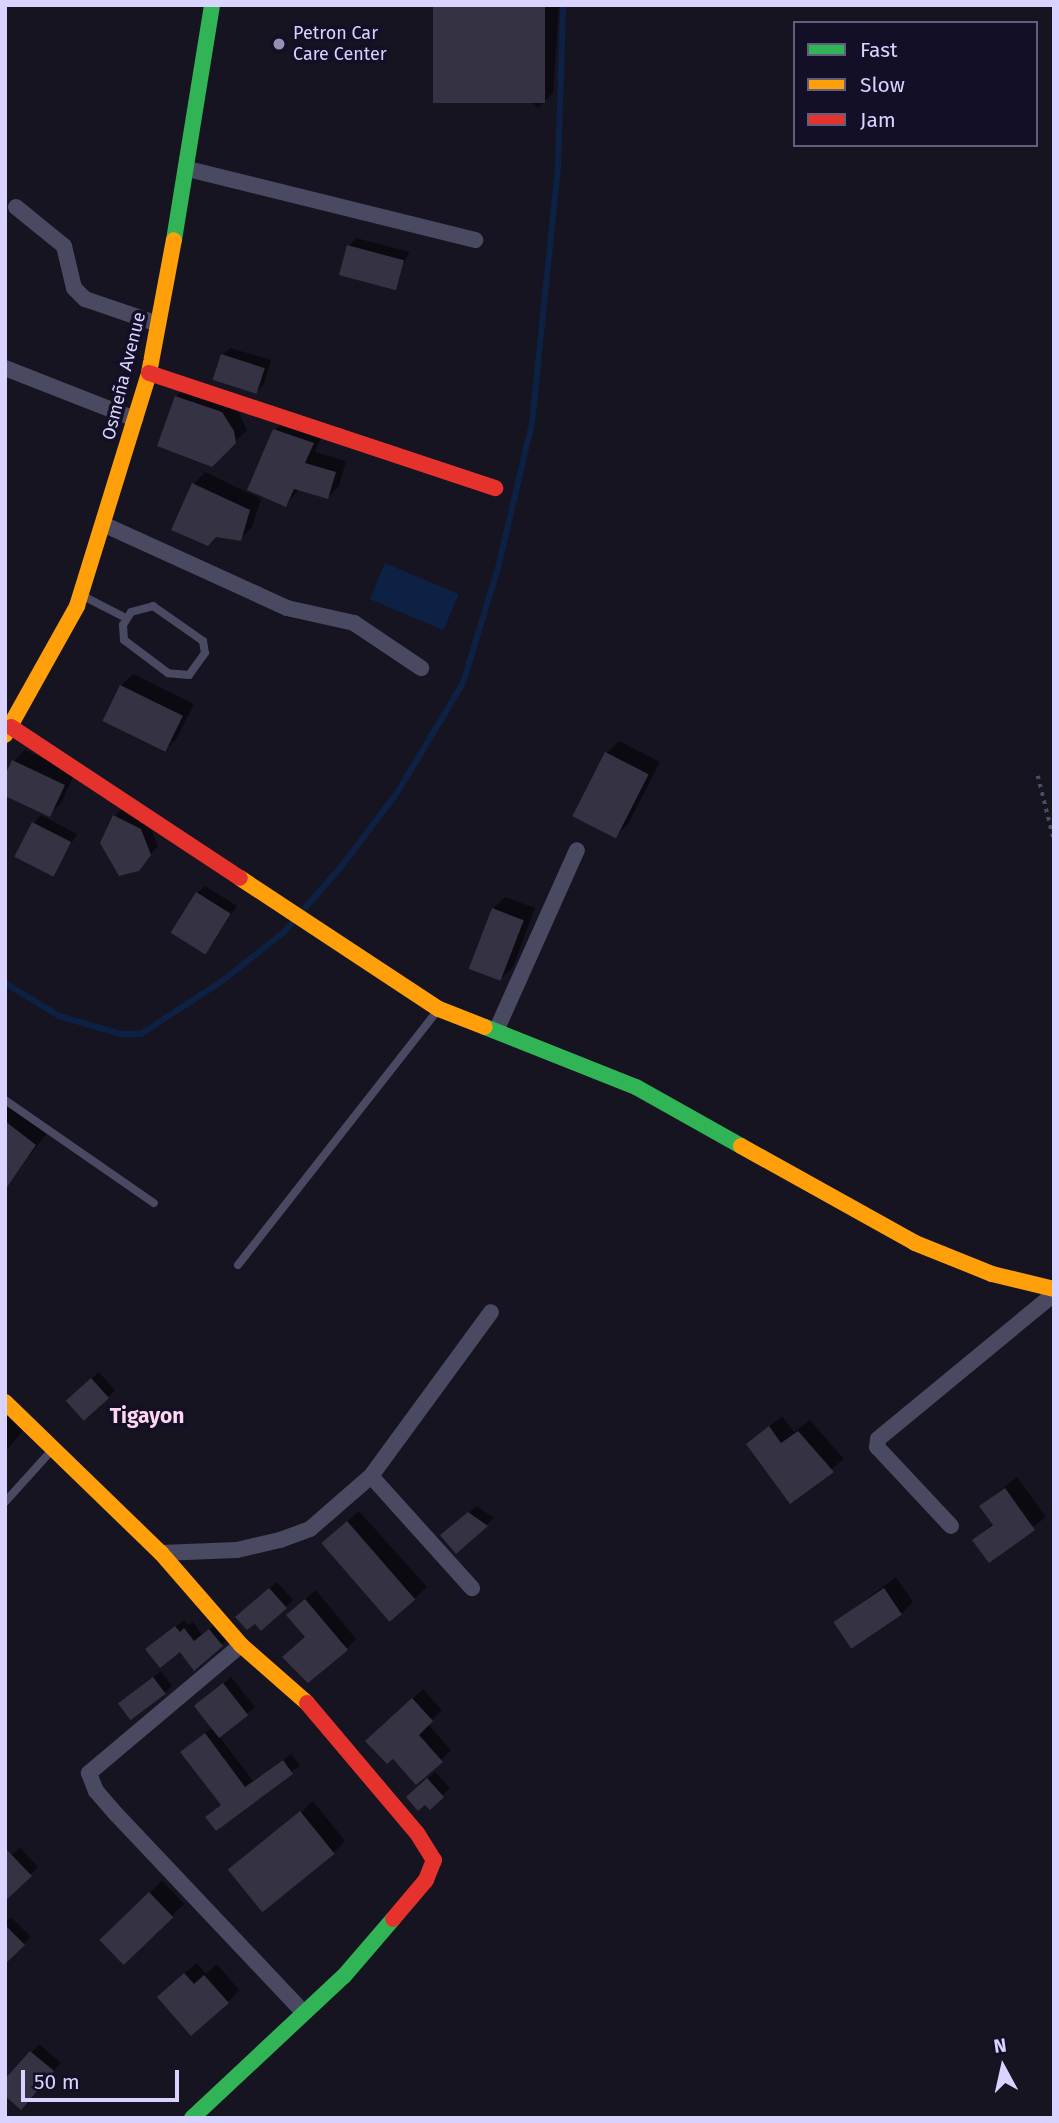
<!DOCTYPE html>
<meta charset="utf-8">
<style>
body{margin:0}
#map{position:relative;width:1059px;height:2123px;overflow:hidden;background:#161421;font-family:"Fira Sans",sans-serif}
div>[style]{position:absolute}
[style*='--x']{left:calc(var(--x)*1px);top:calc(var(--y)*1px);width:calc(var(--w)*1px);rotate:calc(var(--a)*1deg)}
.water>*{inset:0;background:#0d2144;transform-origin:0 0}
.shadow>*{inset:0;background:#0007;transform-origin:0 0}
.stream>*{height:6px;margin:-3px;padding:0 3px;transform-origin:3px;border-radius:3px;background:#0d2144}
.building>*{inset:0;background:#343243;transform-origin:0 0}
.path>*{height:3.5px;margin-top:-1.75px;transform-origin:0;background:repeating-linear-gradient(90deg,#44505f 0 3.5px,transparent 0 8.5px)}
.lane>*{height:8px;margin:-4px;padding:0 4px;transform-origin:4px;border-radius:4px;background:#4a4962}
.street>*{height:16px;margin:-8px;padding:0 8px;transform-origin:8px;border-radius:8px;background:#4a4962}
.fast>*{height:16px;margin:-8px;padding:0 8px;transform-origin:8px;border-radius:8px;background:#30b455}
.slow>*{height:16px;margin:-8px;padding:0 8px;transform-origin:8px;border-radius:8px;background:#ff9f0a}
.jam>*{height:16px;margin:-8px;padding:0 8px;transform-origin:8px;border-radius:8px;background:#e5322d}
.dots>*{width:19px;height:19px;translate:-50% -50%;box-sizing:border-box;border:4px solid #130f26;border-radius:50%}
span{translate:-50% -50%;white-space:nowrap;text-align:center;line-height:1.15;-webkit-text-stroke:7px #130f26;paint-order:stroke}
.poi-label{font-size:18px;color:#d9d4ff}
.left{translate:0 -50%;text-align:left}
.street-label{font-size:18px;color:#d9d4ff}
.quarter-label{font-size:21px;color:#ffd6f0;font-weight:700}
.frame{position:absolute;inset:0;border:7px solid #d9d4ff;pointer-events:none}
.legend{position:absolute;left:793px;top:21px;width:245px;height:126px;box-sizing:border-box;background:#130f26;border:2px solid #625e7d;margin:0;padding:9px 12px;list-style:none;font-size:21px;color:#d9d4ff}
.legend li{display:flex;align-items:center;gap:14px;height:35px}
.legend b{width:35px;border:2px solid #625e7d}
.north{position:absolute;left:968px;top:2032px;width:70px;height:70px;-webkit-text-stroke:5px #130f26;paint-order:stroke;rotate:352deg;font-size:19px;font-weight:700;line-height:28px;text-align:center;color:#d9d4ff}
.north::after{content:'';display:block;margin:auto;width:24px;height:32px;background:#d9d4ff;clip-path:polygon(50% 0,100% 100%,50% 72%,0 100%)}
.scale{position:absolute;left:21px;top:2070px;width:158px;height:32px;box-sizing:border-box;border:4px solid #d9d4ff;border-top:0;padding-left:9px;font-size:21px;line-height:24px;white-space:nowrap;color:#d9d4ff;-webkit-text-stroke:5px #130f26;paint-order:stroke}
</style>
<div id="map">
<div class="water">
<i style="left:385px;top:563px;width:80px;height:39px;rotate:23deg"></i>
</div>
<div class="shadow">
<i style="clip-path:polygon(434px 5px,559px 5px,553px 93px,538px 108px)"></i>
<i style="clip-path:polygon(356px 238px,410px 252px,390px 287px,349px 246px)"></i>
<i style="clip-path:polygon(230px 348px,271px 360px,264px 384px,256px 392px,222px 355px)"></i>
<i style="clip-path:polygon(188px 386px,233px 401px,247px 430px,211px 465px,176px 397px)"></i>
<i style="clip-path:polygon(286px 419px,324px 431px,315px 452px,346px 461px,339px 486px,328px 497px,299px 489px,286px 505px,275px 430px)"></i>
<i style="clip-path:polygon(205px 472px,261px 499px,252px 527px,240px 539px,194px 484px)"></i>
<i style="clip-path:polygon(133px 674px,194px 704px,177px 738px,165px 750px,121px 686px)"></i>
<i style="clip-path:polygon(619px 741px,660px 762px,628px 824px,616px 836px,575px 815px,607px 753px)"></i>
<i style="clip-path:polygon(25px 750px,75px 773px,61px 803px,49px 815px,14px 761px)"></i>
<i style="clip-path:polygon(122px 809px,148px 822px,158px 846px,138px 869px,114px 816px)"></i>
<i style="clip-path:polygon(41px 815px,77px 834px,52px 875px,34px 823px)"></i>
<i style="clip-path:polygon(205px 886px,237px 906px,206px 952px,197px 893px)"></i>
<i style="clip-path:polygon(505px 897px,535px 908px,513px 967px,502px 978px,493px 909px)"></i>
<i style="clip-path:polygon(5px 1101px,47px 1133px,6px 1187px,5px 1187px)"></i>
<i style="clip-path:polygon(99px 1372px,115px 1390px,108px 1397px,75px 1393px)"></i>
<i style="clip-path:polygon(5px 1408px,26px 1427px,5px 1452px)"></i>
<i style="clip-path:polygon(782px 1416px,794px 1432px,810px 1420px,844px 1459px,791px 1502px,748px 1444px)"></i>
<i style="clip-path:polygon(1017px 1477px,1046px 1517px,990px 1560px,975px 1540px,993px 1523px,981px 1506px)"></i>
<i style="clip-path:polygon(477px 1506px,494px 1518px,456px 1551px,450px 1528px)"></i>
<i style="clip-path:polygon(359px 1511px,427px 1587px,415px 1598px,335px 1532px)"></i>
<i style="clip-path:polygon(896px 1577px,913px 1602px,901px 1614px,836px 1622px)"></i>
<i style="clip-path:polygon(277px 1582px,293px 1600px,286px 1607px,245px 1610px)"></i>
<i style="clip-path:polygon(316px 1590px,356px 1639px,346px 1649px,307px 1636px,298px 1605px)"></i>
<i style="clip-path:polygon(184px 1620px,188px 1625px,193px 1622px,202px 1635px,217px 1623px,230px 1637px,195px 1668px,180px 1650px,155px 1642px)"></i>
<i style="clip-path:polygon(161px 1671px,172px 1686px,165px 1693px,128px 1697px)"></i>
<i style="clip-path:polygon(231px 1677px,255px 1707px,219px 1736px,253px 1781px,291px 1754px,300px 1765px,216px 1829px,207px 1817px,222px 1804px,190px 1745px,213px 1727px,196px 1706px)"></i>
<i style="clip-path:polygon(423px 1689px,442px 1710px,428px 1724px,451px 1750px,441px 1760px,378px 1731px)"></i>
<i style="clip-path:polygon(435px 1772px,450px 1788px,430px 1807px,408px 1797px)"></i>
<i style="clip-path:polygon(313px 1801px,345px 1841px,333px 1853px,236px 1875px)"></i>
<i style="clip-path:polygon(20px 1848px,38px 1867px,5px 1899px,5px 1861px)"></i>
<i style="left:162px;top:1881px;width:32px;height:84px;rotate:46deg"></i>
<i style="clip-path:polygon(11px 1917px,31px 1937px,5px 1962px,5px 1922px)"></i>
<i style="clip-path:polygon(197px 1963px,206px 1974px,217px 1964px,239px 1990px,228px 2002px,170px 1985px)"></i>
<i style="left:39px;top:2044px;width:29px;height:51px;rotate:41deg"></i>
</div>
<div class="stream">
<i style="--x:5;--y:983;--w:63;--a:31.4"></i>
<i style="--x:59;--y:1016;--w:65;--a:16.2"></i>
<i style="--x:121;--y:1034;--w:20;--a:0"></i>
<i style="--x:141;--y:1034;--w:97;--a:-33.2"></i>
<i style="--x:222;--y:981;--w:79;--a:-38.3"></i>
<i style="--x:284;--y:932;--w:86;--a:-48.8"></i>
<i style="--x:341;--y:867;--w:93;--a:-52.9"></i>
<i style="--x:397;--y:793;--w:128;--a:-59"></i>
<i style="--x:463;--y:683;--w:120;--a:-73.1"></i>
<i style="--x:498;--y:568;--w:149;--a:-76.8"></i>
<i style="--x:532;--y:423;--w:256;--a:-84.2"></i>
<i style="--x:558;--y:168;--w:163;--a:-88.2"></i>
</div>
<div class="building">
<i style="left:433px;top:5px;width:112px;height:98px"></i>
<i style="left:347px;top:245px;width:59px;height:31px;rotate:15deg"></i>
<i style="left:221px;top:354px;width:46px;height:27px;rotate:18deg"></i>
<i style="clip-path:polygon(175px 396px,222px 412px,234px 431px,236px 443px,212px 467px,157px 446px)"></i>
<i style="clip-path:polygon(273px 429px,314px 443px,305px 463px,336px 472px,328px 499px,294px 489px,286px 507px,247px 490px)"></i>
<i style="clip-path:polygon(192px 483px,250px 510px,241px 541px,216px 537px,208px 546px,171px 530px)"></i>
<i style="left:120px;top:685px;width:70px;height:40px;rotate:26deg"></i>
<i style="left:605px;top:752px;width:49px;height:72px;rotate:27deg"></i>
<i style="clip-path:polygon(12px 760px,65px 785px,50px 817px,5px 796px,5px 775px)"></i>
<i style="clip-path:polygon(113px 815px,141px 829px,151px 855px,139px 871px,119px 876px,100px 843px)"></i>
<i style="left:32px;top:822px;width:44px;height:39px;rotate:27deg"></i>
<i style="left:196px;top:892px;width:41px;height:48px;rotate:32deg"></i>
<i style="left:492px;top:908px;width:34px;height:65px;rotate:21deg"></i>
<i style="clip-path:polygon(5px 1121px,36px 1145px,5px 1190px)"></i>
<i style="left:91px;top:1378px;width:27px;height:34px;rotate:48deg"></i>
<i style="clip-path:polygon(769px 1426px,781px 1443px,798px 1431px,834px 1472px,790px 1504px,746px 1444px)"></i>
<i style="clip-path:polygon(1005px 1488px,1035px 1530px,989px 1563px,972px 1540px,993px 1525px,979px 1506px)"></i>
<i style="clip-path:polygon(468px 1512px,488px 1526px,456px 1554px,440px 1535px)"></i>
<i style="left:347px;top:1521px;width:104px;height:34px;rotate:49deg"></i>
<i style="clip-path:polygon(269px 1588px,287px 1608px,261px 1631px,255px 1624px,247px 1630px,235px 1617px)"></i>
<i style="left:884px;top:1588px;width:32px;height:61px;rotate:56deg"></i>
<i style="clip-path:polygon(305px 1599px,348px 1650px,308px 1683px,282px 1657px,305px 1637px,286px 1615px)"></i>
<i style="clip-path:polygon(175px 1626px,180px 1632px,184px 1628px,194px 1641px,209px 1629px,223px 1646px,194px 1671px,180px 1652px,160px 1668px,145px 1649px)"></i>
<i style="left:153px;top:1677px;width:21px;height:44px;rotate:53deg"></i>
<i style="left:223px;top:1683px;width:41px;height:37px;rotate:52deg"></i>
<i style="clip-path:polygon(412px 1698px,433px 1721px,419px 1735px,443px 1762px,416px 1785px,393px 1759px,387px 1764px,365px 1741px)"></i>
<i style="clip-path:polygon(205px 1733px,245px 1787px,283px 1760px,293px 1774px,216px 1831px,205px 1817px,221px 1805px,180px 1752px)"></i>
<i style="clip-path:polygon(427px 1778px,444px 1797px,430px 1810px,425px 1805px,418px 1811px,406px 1797px)"></i>
<i style="left:300px;top:1811px;width:55px;height:93px;rotate:51deg"></i>
<i style="clip-path:polygon(5px 1848px,32px 1876px,5px 1901px)"></i>
<i style="left:149px;top:1892px;width:35px;height:69px;rotate:46deg"></i>
<i style="clip-path:polygon(5px 1925px,25px 1945px,5px 1964px)"></i>
<i style="clip-path:polygon(184px 1973px,194px 1984px,204px 1975px,229px 2003px,191px 2036px,157px 1997px)"></i>
<i style="clip-path:polygon(30px 2051px,54px 2071px,21px 2110px,5px 2096px,5px 2079px)"></i>
</div>
<div class="path">
<i style="--x:1038;--y:776;--w:66;--a:76"></i>
</div>
<div class="lane">
<i style="--x:85;--y:597;--w:46;--a:27.1"></i>
<i style="--x:153;--y:606;--w:61;--a:35"></i>
<i style="--x:203;--y:641;--w:12;--a:81"></i>
<i style="--x:205;--y:653;--w:27;--a:126"></i>
<i style="--x:189;--y:675;--w:21;--a:-175"></i>
<i style="--x:168;--y:673;--w:55;--a:-143.1"></i>
<i style="--x:124;--y:640;--w:15;--a:-94"></i>
<i style="--x:123;--y:625;--w:15;--a:-58"></i>
<i style="--x:131;--y:612;--w:23;--a:-15"></i>
<i style="--x:5;--y:1100;--w:181;--a:34.7"></i>
<i style="--x:238;--y:1265;--w:323;--a:-51.9"></i>
<i style="--x:5;--y:1502;--w:70;--a:-47.9"></i>
</div>
<div class="street">
<i style="--x:188;--y:169;--w:296;--a:13.9"></i>
<i style="--x:16;--y:207;--w:62;--a:39.1"></i>
<i style="--x:64;--y:246;--w:43;--a:76.6"></i>
<i style="--x:74;--y:288;--w:16;--a:45"></i>
<i style="--x:85;--y:299;--w:77;--a:18.9"></i>
<i style="--x:5;--y:368;--w:140;--a:21.4"></i>
<i style="--x:105;--y:525;--w:200;--a:24.5"></i>
<i style="--x:287;--y:608;--w:69;--a:12.6"></i>
<i style="--x:354;--y:623;--w:81;--a:33.9"></i>
<i style="--x:496;--y:1031;--w:198;--a:-65.9"></i>
<i style="--x:371;--y:1476;--w:203;--a:-53.8"></i>
<i style="--x:951;--y:1526;--w:108;--a:-133.1"></i>
<i style="--x:877;--y:1447;--w:8;--a:-83"></i>
<i style="--x:878;--y:1439;--w:228;--a:-39.5"></i>
<i style="--x:161;--y:1553;--w:76;--a:-2.3"></i>
<i style="--x:237;--y:1550;--w:44;--a:-13.1"></i>
<i style="--x:280;--y:1540;--w:32;--a:-20"></i>
<i style="--x:310;--y:1529;--w:81;--a:-41"></i>
<i style="--x:371;--y:1476;--w:151;--a:48"></i>
<i style="--x:241;--y:1645;--w:199;--a:139.9"></i>
<i style="--x:89;--y:1773;--w:19;--a:69"></i>
<i style="--x:96;--y:1791;--w:30;--a:49"></i>
<i style="--x:116;--y:1814;--w:271;--a:46.6"></i>
</div>
<div class="fast">
<i style="--x:174;--y:240;--w:238;--a:-80.8"></i>
<i style="--x:485;--y:1027;--w:162;--a:21.7"></i>
<i style="--x:636;--y:1087;--w:120;--a:29.3"></i>
<i style="--x:192;--y:2118;--w:208;--a:-43.1"></i>
<i style="--x:344;--y:1976;--w:75;--a:-49.3"></i>
</div>
<div class="slow">
<i style="--x:5;--y:735;--w:148;--a:-60.8"></i>
<i style="--x:77;--y:606;--w:244;--a:-72.8"></i>
<i style="--x:149;--y:373;--w:135;--a:-79.4"></i>
<i style="--x:240;--y:878;--w:238;--a:33.4"></i>
<i style="--x:439;--y:1009;--w:49;--a:21.4"></i>
<i style="--x:741;--y:1146;--w:199;--a:29.1"></i>
<i style="--x:915;--y:1243;--w:83;--a:21.9"></i>
<i style="--x:992;--y:1274;--w:64;--a:13.6"></i>
<i style="--x:5;--y:1402;--w:217;--a:44.1"></i>
<i style="--x:161;--y:1553;--w:122;--a:49"></i>
<i style="--x:241;--y:1645;--w:88;--a:41.3"></i>
</div>
<div class="jam">
<i style="--x:149;--y:373;--w:365;--a:18.4"></i>
<i style="--x:11;--y:727;--w:274;--a:33.4"></i>
<i style="--x:307;--y:1703;--w:170;--a:49.8"></i>
<i style="--x:417;--y:1833;--w:32;--a:58"></i>
<i style="--x:434;--y:1860;--w:22;--a:112"></i>
<i style="--x:426;--y:1880;--w:51;--a:130.2"></i>
</div>
<div class="dots">
<i style="left:279px;top:44px;background:#9591b1"></i>
</div>
<div class="poi-label">
<span class="left" style="left:293px;top:44px">Petron Car<br>Care Center</span>
</div>
<div class="street-label">
<span style="left:124px;top:376px;rotate:-76deg">Osmeña Avenue</span>
</div>
<div class="quarter-label">
<span style="left:147px;top:1416px">Tigayon</span>
</div>
<div class="frame"></div>
<ul class="legend">
<li><b style="height:9px;background:#30b455"></b>Fast</li>
<li><b style="height:9px;background:#ff9f0a"></b>Slow</li>
<li><b style="height:9px;background:#e5322d"></b>Jam</li>
</ul>
<div class="north">N</div>
<div class="scale">50 m</div>
</div>
